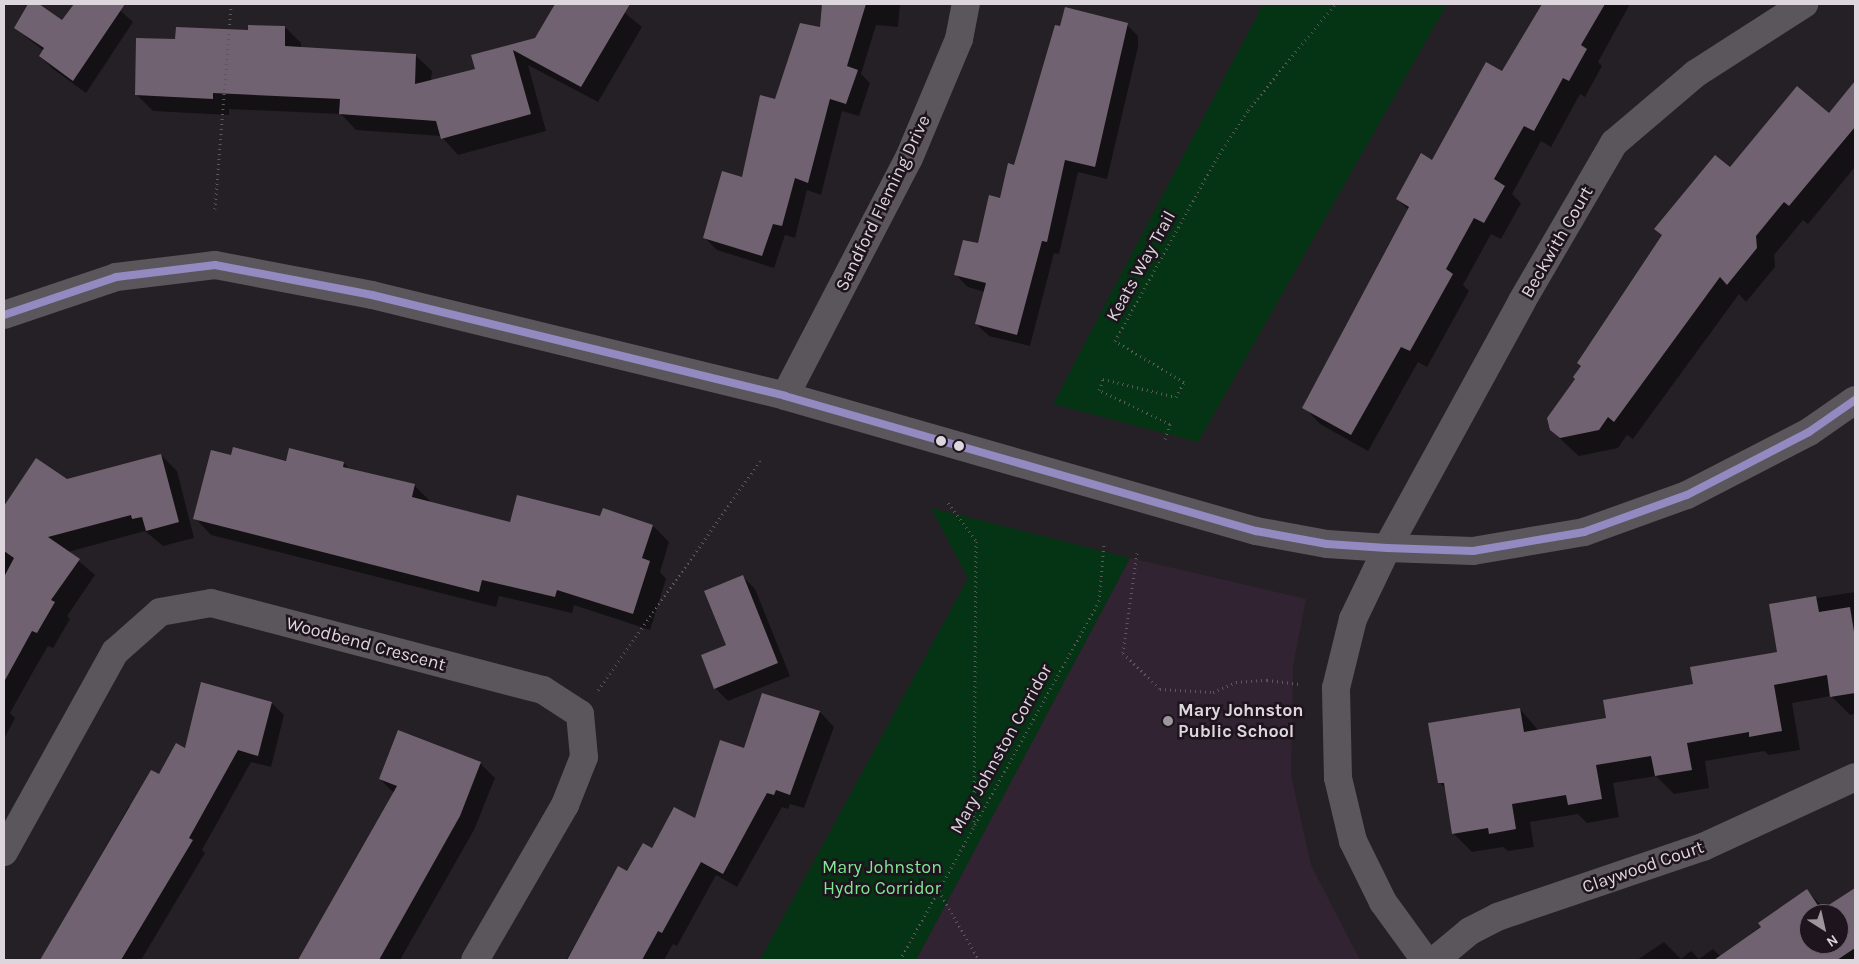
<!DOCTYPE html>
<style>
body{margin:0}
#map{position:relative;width:1859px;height:964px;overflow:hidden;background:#252025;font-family:Karla,sans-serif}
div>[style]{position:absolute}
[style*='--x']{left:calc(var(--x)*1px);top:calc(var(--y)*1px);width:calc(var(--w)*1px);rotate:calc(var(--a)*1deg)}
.built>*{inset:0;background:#312331}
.green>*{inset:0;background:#053414}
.shadow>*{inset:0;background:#0007}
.building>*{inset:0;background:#716271}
.path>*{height:3px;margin-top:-1.5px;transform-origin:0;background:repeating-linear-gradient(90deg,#5c595c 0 1px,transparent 0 5px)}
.minor>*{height:28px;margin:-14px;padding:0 14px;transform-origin:14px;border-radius:14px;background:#5b565b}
.tertiary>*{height:28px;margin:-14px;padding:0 14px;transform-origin:14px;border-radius:14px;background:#5b565b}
.bus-1>*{height:8px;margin:-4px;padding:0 4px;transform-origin:4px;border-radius:4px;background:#948ac2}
.dots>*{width:14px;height:14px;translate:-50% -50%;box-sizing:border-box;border:2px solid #1e141e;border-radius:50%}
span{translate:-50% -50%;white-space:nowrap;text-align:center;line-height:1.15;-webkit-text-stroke:5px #1e141e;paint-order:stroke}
.street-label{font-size:18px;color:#ded6dd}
.poi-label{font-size:18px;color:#ded6dd;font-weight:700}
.left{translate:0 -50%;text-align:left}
.park-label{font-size:18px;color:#80e793}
.frame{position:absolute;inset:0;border:5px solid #ded6dd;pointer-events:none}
.north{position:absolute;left:1799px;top:904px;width:50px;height:50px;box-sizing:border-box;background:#1e141e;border:1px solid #6b626a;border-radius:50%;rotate:145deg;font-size:14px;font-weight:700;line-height:20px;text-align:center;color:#ded6dd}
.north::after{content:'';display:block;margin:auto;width:18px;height:22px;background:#9d969d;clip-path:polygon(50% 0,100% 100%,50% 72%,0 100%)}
</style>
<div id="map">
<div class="built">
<i style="clip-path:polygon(1130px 558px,1306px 599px,1293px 666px,1291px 775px,1311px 865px,1360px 960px,916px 960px)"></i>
</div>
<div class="green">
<i style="clip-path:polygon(1263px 4px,1447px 4px,1198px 442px,1053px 404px)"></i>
<i style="clip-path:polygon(931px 508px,1130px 558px,916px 960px,760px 960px,968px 578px)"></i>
</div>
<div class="shadow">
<i style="clip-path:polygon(30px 4px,37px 4px,62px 22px,75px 4px,113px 4px,133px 22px,86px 93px,53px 69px,40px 56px,44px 51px,15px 28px)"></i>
<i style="clip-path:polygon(557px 4px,614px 4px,642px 27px,598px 102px,528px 65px,546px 131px,458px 155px,441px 136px,356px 130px,341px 114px,229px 109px,229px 115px,153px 111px,136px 94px,176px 40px,285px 27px,301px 43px,301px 48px,415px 55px,432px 71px,431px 81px,476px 70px,472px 56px,536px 39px)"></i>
<i style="clip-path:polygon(823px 4px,900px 4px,898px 27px,876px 25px,861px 74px,870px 83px,859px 116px,842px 111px,821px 195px,807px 190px,795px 238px,785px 235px,774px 268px,717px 250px,704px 237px,743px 178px,776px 101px,821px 28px)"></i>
<i style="clip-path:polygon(1542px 4px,1630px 4px,1598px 62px,1602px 66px,1585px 97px,1580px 94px,1551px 147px,1541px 141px,1512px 194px,1521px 203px,1501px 239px,1491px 234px,1463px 285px,1469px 291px,1427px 367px,1418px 362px,1368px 451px,1320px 424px,1304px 407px,1409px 210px,1397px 199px,1433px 161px,1503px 73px)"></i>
<i style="clip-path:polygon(1125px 23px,1138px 36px,1138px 47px,1107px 179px,1078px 172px,1059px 254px,1054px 253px,1030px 346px,989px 336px,976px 324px,985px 292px,968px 287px,956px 275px,979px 245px,1015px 166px,1061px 27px)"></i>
<i style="clip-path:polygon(1855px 84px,1855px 167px,1808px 224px,1803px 220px,1774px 255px,1775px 267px,1746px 302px,1739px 294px,1633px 439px,1627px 435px,1618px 448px,1579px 456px,1570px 448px,1551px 430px,1607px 323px,1605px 321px,1663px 236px,1730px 169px,1829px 115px)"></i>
<i style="clip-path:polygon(161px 455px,177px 471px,194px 538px,163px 546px,145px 531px,68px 552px,95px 575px,67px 616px,70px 619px,53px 648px,48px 646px,34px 670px,10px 713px,15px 718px,4px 739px,4px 508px,37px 460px,67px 480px)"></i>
<i style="clip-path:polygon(232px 457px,344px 463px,350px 470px,414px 485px,431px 502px,511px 523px,601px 518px,653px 526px,669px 542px,660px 572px,666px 579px,650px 630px,574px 605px,572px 613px,499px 596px,496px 607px,211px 535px,195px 518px)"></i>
<i style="clip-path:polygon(743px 577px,755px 589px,790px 676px,728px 701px,715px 688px)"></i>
<i style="clip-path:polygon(1855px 592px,1855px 714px,1850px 715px,1831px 696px,1792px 703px,1800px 750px,1769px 755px,1764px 751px,1705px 761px,1709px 788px,1674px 794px,1656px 776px,1613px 783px,1619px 817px,1587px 823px,1578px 814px,1530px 822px,1534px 847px,1508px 851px,1503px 847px,1472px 852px,1453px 833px,1446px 789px,1439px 782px,1520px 709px,1539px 731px,1607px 719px,1779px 653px,1771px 605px)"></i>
<i style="clip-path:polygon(763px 695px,820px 712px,834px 727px,804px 808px,790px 804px,788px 809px,782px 807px,737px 887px,716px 875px,677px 946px,673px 944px,664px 960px,566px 960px,619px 868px,628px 873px,652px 850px,695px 820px,745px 749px)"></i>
<i style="clip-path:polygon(272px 703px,284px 715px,271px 767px,251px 762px,202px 850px,205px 853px,141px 960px,41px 960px,129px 806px,132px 807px,185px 750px)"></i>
<i style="clip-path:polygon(399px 732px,481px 764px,495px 778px,474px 830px,400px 960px,300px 960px,394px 793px,380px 779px)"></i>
<i style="clip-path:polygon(evenodd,1855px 889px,1855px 960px,1637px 960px,1664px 942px,1681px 959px,1691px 951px,1699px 959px,1713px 949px,1721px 957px,1807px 891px,1825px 909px,1855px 889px,1809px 914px,1839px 914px,1839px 944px,1809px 944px,1809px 914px)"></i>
</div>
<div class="building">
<i style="clip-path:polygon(28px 4px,39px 4px,62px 20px,74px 4px,125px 4px,73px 81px,39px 56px,44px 48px,14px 28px)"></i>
<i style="clip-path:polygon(555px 4px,630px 4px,581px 87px,513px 50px,531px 114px,441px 139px,436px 121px,339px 114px,340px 99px,213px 93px,213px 99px,135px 95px,136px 38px,175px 39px,176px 27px,248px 30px,248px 25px,285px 26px,285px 46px,416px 54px,415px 84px,475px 69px,471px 55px,535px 38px)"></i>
<i style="clip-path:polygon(822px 4px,866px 4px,847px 66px,858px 70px,846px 104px,830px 99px,808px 183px,795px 178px,782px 226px,773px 224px,762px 256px,703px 238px,722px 171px,742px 177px,760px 95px,775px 99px,800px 23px,820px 27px)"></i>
<i style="clip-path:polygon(1542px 4px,1605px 4px,1581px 45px,1587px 49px,1569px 81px,1563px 78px,1534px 131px,1524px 126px,1494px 179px,1505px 186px,1484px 223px,1474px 218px,1446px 269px,1453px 274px,1410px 351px,1401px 347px,1351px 435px,1302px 408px,1409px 207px,1396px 199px,1421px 153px,1432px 160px,1486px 62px,1502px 71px)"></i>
<i style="clip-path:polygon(1065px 7px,1128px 23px,1095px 167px,1065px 160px,1047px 242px,1042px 241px,1017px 335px,975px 324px,986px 283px,954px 275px,963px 240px,978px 243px,989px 195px,1000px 198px,1008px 163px,1014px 165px,1055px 25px,1060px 26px)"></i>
<i style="clip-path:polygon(1855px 81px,1855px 127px,1789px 206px,1784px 202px,1756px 236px,1757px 248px,1727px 285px,1720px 277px,1614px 422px,1608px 417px,1599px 430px,1560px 438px,1550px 430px,1547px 418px,1575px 379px,1573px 377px,1581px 366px,1577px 363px,1662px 235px,1654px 229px,1715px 155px,1730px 167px,1797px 86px,1829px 113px)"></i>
<i style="clip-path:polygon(233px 447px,286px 461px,289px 448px,344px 462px,343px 467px,415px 484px,412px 497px,510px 522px,517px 495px,600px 516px,603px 508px,653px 525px,642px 558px,650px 561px,633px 614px,557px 590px,555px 597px,482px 580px,479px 592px,193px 519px,211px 450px,231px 455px)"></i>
<i style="clip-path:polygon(161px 454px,179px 522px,146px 531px,142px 517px,132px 519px,131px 515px,48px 537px,80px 559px,51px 600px,55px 602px,37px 633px,32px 631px,4px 682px,4px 577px,14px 558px,4px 551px,4px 506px,36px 458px,67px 479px)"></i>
<i style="clip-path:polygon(743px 575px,778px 663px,714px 689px,701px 655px,726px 645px,704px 591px)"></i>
<i style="clip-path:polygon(1816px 596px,1819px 612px,1850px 607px,1855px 638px,1855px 693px,1830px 697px,1827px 675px,1774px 685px,1782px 731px,1749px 737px,1749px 732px,1687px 743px,1692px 770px,1655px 776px,1651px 756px,1596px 765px,1602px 799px,1568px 805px,1566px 795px,1512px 804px,1516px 829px,1489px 834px,1488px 828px,1452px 834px,1444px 783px,1438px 783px,1428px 723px,1520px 708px,1524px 732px,1606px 718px,1603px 700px,1693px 684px,1690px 667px,1777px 652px,1769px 604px)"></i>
<i style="clip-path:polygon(201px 682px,272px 702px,258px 756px,238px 750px,189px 838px,193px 840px,121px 960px,40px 960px,151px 770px,159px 774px,176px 743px,185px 748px)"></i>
<i style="clip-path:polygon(762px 693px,820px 711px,790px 795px,776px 790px,774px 795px,767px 793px,723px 874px,701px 862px,662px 933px,658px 931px,642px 960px,567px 960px,618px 866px,627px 871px,643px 843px,652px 848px,674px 807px,695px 818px,720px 740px,744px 748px)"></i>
<i style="clip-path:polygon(398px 730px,481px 762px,460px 816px,379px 960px,298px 960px,397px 786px,379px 779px)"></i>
<i style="clip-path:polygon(evenodd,1855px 888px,1855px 948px,1837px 960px,1714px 960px,1761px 927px,1758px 923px,1807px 889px,1821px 910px,1855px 888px,1809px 914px,1839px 914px,1839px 944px,1809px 944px,1809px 914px)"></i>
</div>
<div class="path">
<i style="--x:215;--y:209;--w:206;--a:-85.5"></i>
<i style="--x:1165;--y:439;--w:16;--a:-72"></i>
<i style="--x:1170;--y:424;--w:79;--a:-154.4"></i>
<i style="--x:1099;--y:390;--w:12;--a:-70"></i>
<i style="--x:1103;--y:379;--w:75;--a:13.9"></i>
<i style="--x:1176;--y:397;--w:17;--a:-62"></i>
<i style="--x:1184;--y:382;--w:80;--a:-149.3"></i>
<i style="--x:1115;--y:341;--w:210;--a:-60.9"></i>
<i style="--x:1217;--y:158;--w:57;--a:-57.1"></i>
<i style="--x:1248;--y:110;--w:137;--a:-50.6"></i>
<i style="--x:948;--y:503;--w:47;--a:53.6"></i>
<i style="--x:976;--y:541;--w:285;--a:90.4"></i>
<i style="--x:1137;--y:553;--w:101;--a:98"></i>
<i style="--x:1123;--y:653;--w:52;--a:44.2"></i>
<i style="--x:1160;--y:689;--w:53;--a:3.2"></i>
<i style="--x:1213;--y:692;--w:25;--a:-23"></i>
<i style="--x:1236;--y:682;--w:31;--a:-4"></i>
<i style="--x:1267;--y:680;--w:33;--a:7"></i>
<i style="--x:598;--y:690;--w:284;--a:-54.7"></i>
<i style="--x:939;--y:891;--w:80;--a:59.9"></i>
<i style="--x:900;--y:960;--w:410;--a:-61"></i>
<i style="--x:1099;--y:601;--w:57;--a:-85"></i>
</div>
<div class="minor">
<i style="--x:785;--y:396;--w:268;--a:-62.5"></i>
<i style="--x:909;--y:158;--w:129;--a:-67.2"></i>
<i style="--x:959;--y:39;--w:36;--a:-79"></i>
<i style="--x:4;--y:852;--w:229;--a:-61"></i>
<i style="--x:115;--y:652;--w:60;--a:-41.6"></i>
<i style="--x:160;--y:612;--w:52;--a:-10"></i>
<i style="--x:211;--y:603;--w:343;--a:14.7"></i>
<i style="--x:543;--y:690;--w:44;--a:33"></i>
<i style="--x:580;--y:714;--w:43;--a:84.7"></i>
<i style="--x:584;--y:757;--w:52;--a:111.6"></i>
<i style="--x:565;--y:805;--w:179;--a:120.1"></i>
<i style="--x:1425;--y:960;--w:72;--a:-125.9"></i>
<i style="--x:1383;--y:902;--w:68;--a:-116.2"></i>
<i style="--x:1353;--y:841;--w:65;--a:-103.4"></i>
<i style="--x:1338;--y:778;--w:90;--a:-91.3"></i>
<i style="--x:1336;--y:688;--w:71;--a:-76.2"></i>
<i style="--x:1353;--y:619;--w:79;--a:-64.4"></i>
<i style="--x:1387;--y:548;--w:281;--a:-61.3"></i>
<i style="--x:1522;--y:301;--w:183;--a:-59.8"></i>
<i style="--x:1614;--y:143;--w:106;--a:-40.4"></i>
<i style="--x:1695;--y:74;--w:130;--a:-32.7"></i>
<i style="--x:1435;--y:960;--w:45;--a:-39.6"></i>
<i style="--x:1470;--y:931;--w:30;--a:-27"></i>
<i style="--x:1497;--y:917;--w:218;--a:-18.8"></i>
<i style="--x:1703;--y:847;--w:167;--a:-24.7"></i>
</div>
<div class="tertiary">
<i style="--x:4;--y:315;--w:118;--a:-18.7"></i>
<i style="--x:116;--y:277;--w:100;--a:-6.9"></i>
<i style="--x:215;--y:265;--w:160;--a:10.8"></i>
<i style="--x:372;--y:295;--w:425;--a:13.7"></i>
<i style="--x:785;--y:396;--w:490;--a:16"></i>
<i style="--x:1256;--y:531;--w:72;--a:10.4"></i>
<i style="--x:1327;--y:544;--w:60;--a:3.8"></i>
<i style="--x:1387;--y:548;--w:86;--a:2"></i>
<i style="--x:1473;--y:551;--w:113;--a:-9.7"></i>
<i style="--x:1584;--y:532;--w:109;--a:-19.8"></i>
<i style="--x:1687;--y:495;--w:137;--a:-27.3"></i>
<i style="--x:1809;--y:432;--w:56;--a:-34.8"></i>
</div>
<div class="bus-1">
<i style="--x:4;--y:315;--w:118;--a:-18.7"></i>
<i style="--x:116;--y:277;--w:100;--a:-6.9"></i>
<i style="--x:215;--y:265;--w:160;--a:10.8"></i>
<i style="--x:372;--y:295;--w:425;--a:13.7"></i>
<i style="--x:785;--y:396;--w:490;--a:16"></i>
<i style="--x:1256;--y:531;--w:72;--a:10.4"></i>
<i style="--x:1327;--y:544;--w:60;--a:3.8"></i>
<i style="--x:1387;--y:548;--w:86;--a:2"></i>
<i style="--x:1473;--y:551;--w:113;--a:-9.7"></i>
<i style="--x:1584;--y:532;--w:109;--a:-19.8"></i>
<i style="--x:1687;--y:495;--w:137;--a:-27.3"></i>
<i style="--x:1809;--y:432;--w:56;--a:-34.8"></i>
</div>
<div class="dots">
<i style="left:941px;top:441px;background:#ded6dd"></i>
<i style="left:959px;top:446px;background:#ded6dd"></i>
<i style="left:1168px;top:721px;background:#9d969d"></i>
</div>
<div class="street-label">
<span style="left:883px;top:203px;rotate:-64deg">Sandford Fleming Drive</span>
<span style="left:1557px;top:242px;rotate:-60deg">Beckwith Court</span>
<span style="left:1141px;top:266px;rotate:-61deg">Keats Way Trail</span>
<span style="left:366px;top:644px;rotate:15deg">Woodbend Crescent</span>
<span style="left:1001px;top:749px;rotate:-61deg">Mary Johnston Corridor</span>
<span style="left:1643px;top:867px;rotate:-19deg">Claywood Court</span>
</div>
<div class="poi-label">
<span class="left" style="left:1178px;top:721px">Mary Johnston<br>Public School</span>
</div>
<div class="park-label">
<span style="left:882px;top:878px">Mary Johnston<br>Hydro Corridor</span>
</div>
<div class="frame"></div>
<div class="north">N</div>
</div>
